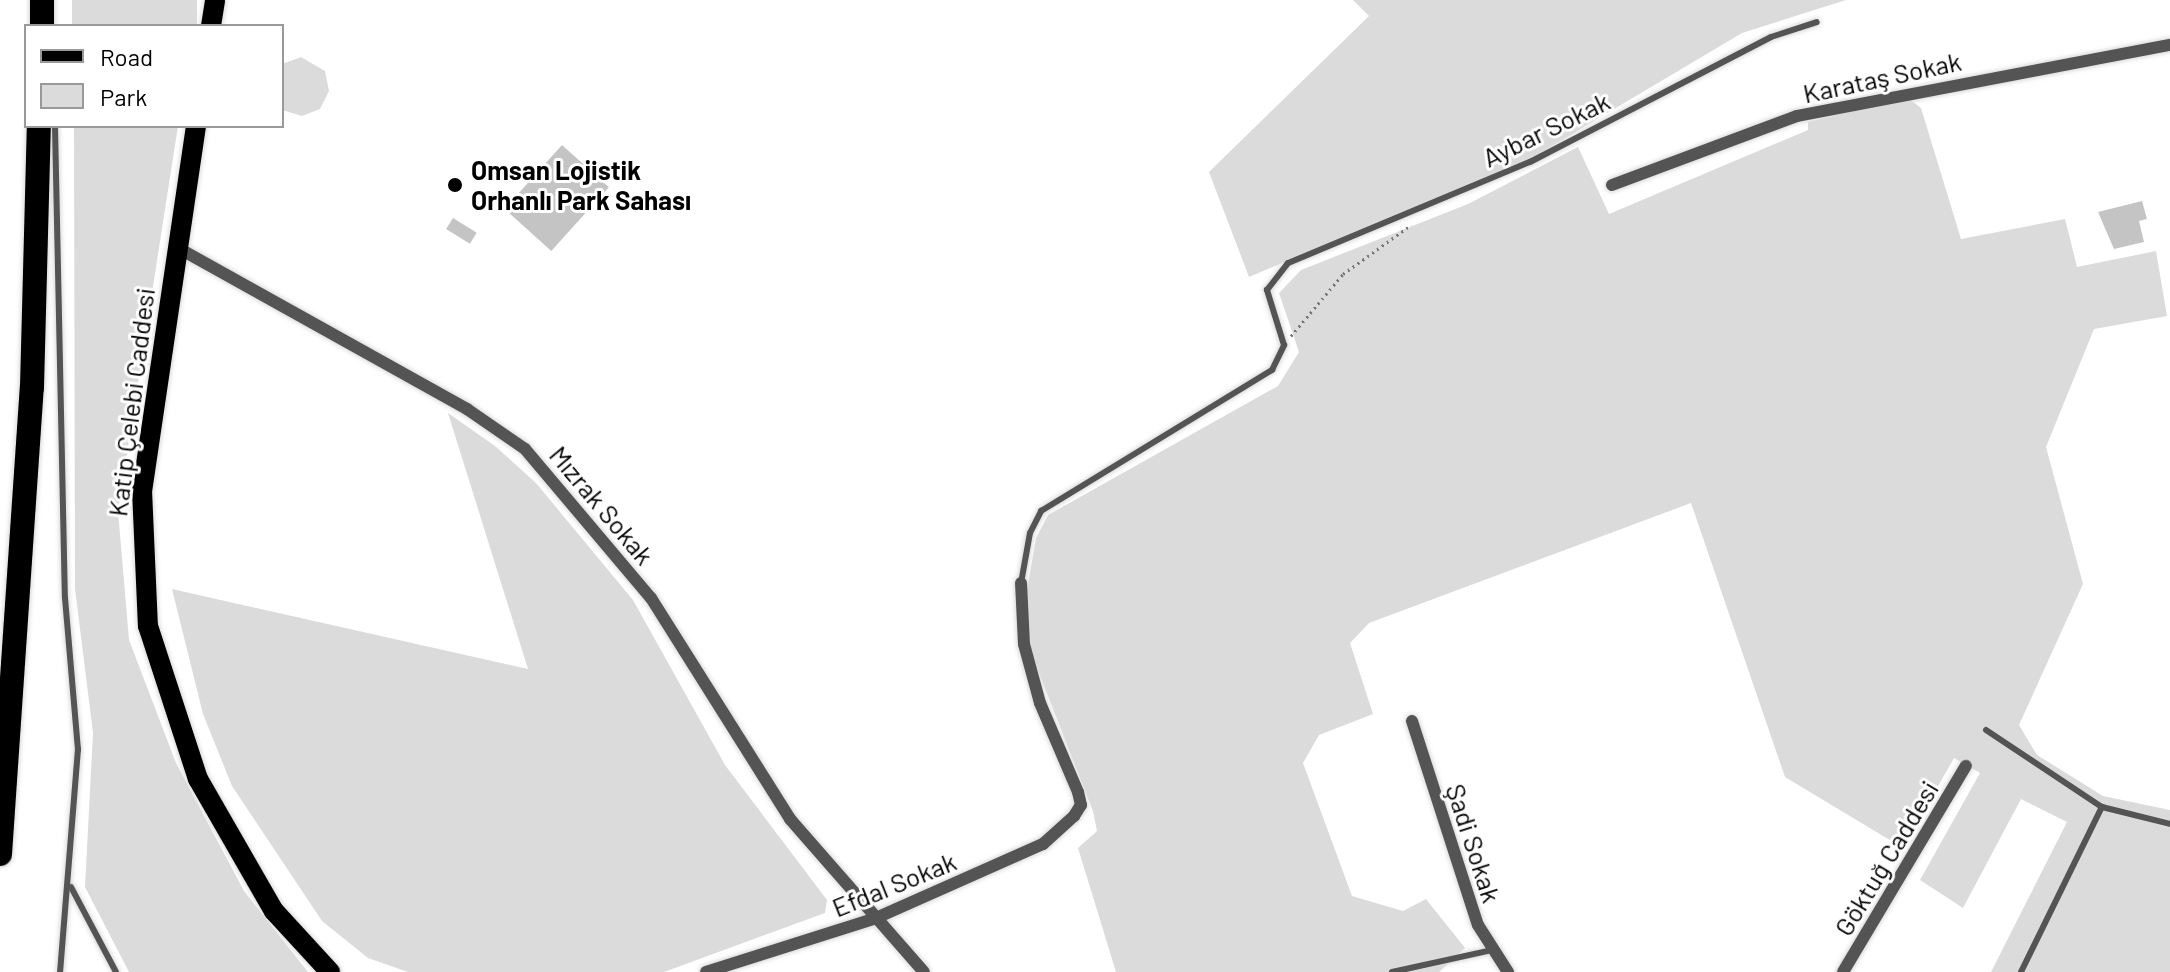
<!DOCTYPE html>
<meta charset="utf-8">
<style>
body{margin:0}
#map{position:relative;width:2170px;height:972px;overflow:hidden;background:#fff;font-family:Barlow,sans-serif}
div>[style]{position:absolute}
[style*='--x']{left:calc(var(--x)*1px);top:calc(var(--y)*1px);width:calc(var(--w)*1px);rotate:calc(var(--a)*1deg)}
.green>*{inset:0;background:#dbdbdb;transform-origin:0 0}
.building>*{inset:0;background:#c4c4c4;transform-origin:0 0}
.path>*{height:3px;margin-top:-1.5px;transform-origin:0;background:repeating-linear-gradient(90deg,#767676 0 2px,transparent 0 6px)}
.roads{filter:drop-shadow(0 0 2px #dbdbdb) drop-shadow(0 0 2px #dbdbdb)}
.lane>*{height:6px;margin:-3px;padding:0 3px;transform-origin:3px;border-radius:3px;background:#545454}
.street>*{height:12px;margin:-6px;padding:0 6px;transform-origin:6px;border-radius:6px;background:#545454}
.primary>*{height:20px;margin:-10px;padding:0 10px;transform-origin:10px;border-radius:10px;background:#000}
.highway>*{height:24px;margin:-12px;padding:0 12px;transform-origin:12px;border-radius:12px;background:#000}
.dots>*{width:22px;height:22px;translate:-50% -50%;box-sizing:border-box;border:4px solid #fff;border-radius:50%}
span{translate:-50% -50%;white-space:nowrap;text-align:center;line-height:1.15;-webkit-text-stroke:6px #fff;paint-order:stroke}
.street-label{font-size:26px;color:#000}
.poi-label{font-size:26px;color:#000;font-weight:700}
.left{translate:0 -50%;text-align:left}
.legend{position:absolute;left:24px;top:24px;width:260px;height:104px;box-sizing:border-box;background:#fff;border:2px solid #999;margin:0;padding:10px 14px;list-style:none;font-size:24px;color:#000}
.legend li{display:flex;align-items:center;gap:16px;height:40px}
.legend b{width:40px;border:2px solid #999}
</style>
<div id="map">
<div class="green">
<i style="left:72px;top:0;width:125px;height:26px"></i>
<i style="clip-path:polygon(1353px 0,1846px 0,1742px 33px,1530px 159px,1249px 277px,1209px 172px,1369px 16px)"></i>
<i style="clip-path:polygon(301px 57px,325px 71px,329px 91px,320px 109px,302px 116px,282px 110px,282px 64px)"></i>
<i style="clip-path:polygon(1908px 98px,1921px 108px,1961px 239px,2065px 219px,2077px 267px,2156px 251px,2167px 316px,2094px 329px,2046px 447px,2083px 584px,2019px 725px,2037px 755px,2103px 796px,2170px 810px,2170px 972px,1991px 972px,2067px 822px,2021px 799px,1963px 908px,1920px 880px,1980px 773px,1954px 758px,1903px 848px,1785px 777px,1691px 503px,1369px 623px,1350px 643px,1373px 714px,1319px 735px,1303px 763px,1352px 896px,1403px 911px,1426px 899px,1465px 948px,1439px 972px,1116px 972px,1078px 848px,1097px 831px,1093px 811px,1030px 650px,1026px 596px,1036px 538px,1048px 515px,1278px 386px,1299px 352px,1279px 293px,1301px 270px,1468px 204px,1578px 147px,1609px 214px,1808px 130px,1808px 122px)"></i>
<i style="clip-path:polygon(74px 126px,178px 126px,118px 511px,129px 640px,176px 763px,244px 891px,308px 972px,129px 972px,85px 887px,93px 733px,75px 589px)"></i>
<i style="clip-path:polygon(448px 413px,495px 446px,536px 483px,633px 600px,725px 765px,827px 900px,825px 913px,664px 972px,408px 972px,368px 958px,322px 921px,232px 786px,203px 714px,172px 589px,528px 669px)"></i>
</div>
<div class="building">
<i style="left:562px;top:145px;width:63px;height:86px;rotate:42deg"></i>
<i style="clip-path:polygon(2142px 201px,2147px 219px,2139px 221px,2144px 242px,2114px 249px,2098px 212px)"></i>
<i style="left:453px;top:218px;width:28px;height:13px;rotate:32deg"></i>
</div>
<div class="path">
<i style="--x:1291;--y:336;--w:81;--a:-50"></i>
<i style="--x:1343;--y:274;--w:84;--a:-35.8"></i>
</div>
<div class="roads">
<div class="lane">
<i style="--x:55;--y:126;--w:472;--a:88.8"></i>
<i style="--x:65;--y:598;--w:152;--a:85.1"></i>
<i style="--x:78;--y:749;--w:224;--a:94.6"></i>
<i style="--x:1021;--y:583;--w:51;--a:-79.8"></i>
<i style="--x:1030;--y:533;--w:25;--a:-63"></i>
<i style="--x:1041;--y:511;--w:271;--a:-31.4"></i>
<i style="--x:1272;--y:370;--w:28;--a:-64"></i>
<i style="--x:1284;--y:345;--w:58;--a:-107.2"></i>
<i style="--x:1267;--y:290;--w:34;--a:-52"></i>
<i style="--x:1288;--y:263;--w:262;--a:-22.7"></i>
<i style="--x:1530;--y:162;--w:271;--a:-27.4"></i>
<i style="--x:1771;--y:37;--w:48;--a:-18.1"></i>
<i style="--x:1986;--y:730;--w:139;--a:33.6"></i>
<i style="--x:2102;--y:807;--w:70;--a:14"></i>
<i style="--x:71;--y:887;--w:96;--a:62.1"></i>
<i style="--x:1392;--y:972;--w:102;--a:-12.4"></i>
<i style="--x:2021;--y:972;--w:184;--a:-63.9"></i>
</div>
<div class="street">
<i style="--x:1612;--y:185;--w:197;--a:-20.5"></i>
<i style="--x:1797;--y:116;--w:380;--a:-10.8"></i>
<i style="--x:178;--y:248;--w:331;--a:29.1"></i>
<i style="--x:467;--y:409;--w:70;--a:34.6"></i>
<i style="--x:525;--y:449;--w:195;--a:49.8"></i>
<i style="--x:651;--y:598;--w:261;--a:57.8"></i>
<i style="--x:790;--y:819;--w:203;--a:48.8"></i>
<i style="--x:1412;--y:721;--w:214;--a:72.1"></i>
<i style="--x:1478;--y:925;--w:56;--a:57.4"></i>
<i style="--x:706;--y:972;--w:178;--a:-17.6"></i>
<i style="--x:876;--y:918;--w:183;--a:-23.9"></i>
<i style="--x:1043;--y:844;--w:42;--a:-42.1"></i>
<i style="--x:1074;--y:816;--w:13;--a:-58"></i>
<i style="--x:1081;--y:805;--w:13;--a:-103"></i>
<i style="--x:1078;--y:792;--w:97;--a:-113.1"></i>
<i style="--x:1040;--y:703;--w:61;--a:-105.2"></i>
<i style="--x:1024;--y:644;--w:61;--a:-92.8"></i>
<i style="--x:1843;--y:972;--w:240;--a:-59.2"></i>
</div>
<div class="primary">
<i style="--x:211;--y:26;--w:26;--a:-81"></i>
<i style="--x:196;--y:126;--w:368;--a:98.4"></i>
<i style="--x:142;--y:490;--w:136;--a:87.5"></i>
<i style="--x:148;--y:626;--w:161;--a:71.9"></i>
<i style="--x:198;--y:779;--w:152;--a:60.1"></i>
<i style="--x:274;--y:911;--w:83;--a:47.4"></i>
</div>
<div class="highway">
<i style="--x:42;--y:26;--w:26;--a:-90"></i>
<i style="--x:0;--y:854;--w:468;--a:-86.1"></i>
<i style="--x:32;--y:387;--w:261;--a:-88.5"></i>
</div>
</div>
<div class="dots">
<i style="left:455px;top:185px;background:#000"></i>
</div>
<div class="street-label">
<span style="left:1882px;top:77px;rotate:-12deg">Karataş Sokak</span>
<span style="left:1546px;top:129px;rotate:-26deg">Aybar Sokak</span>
<span style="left:131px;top:402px;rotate:-83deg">Katip Çelebi Caddesi</span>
<span style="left:602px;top:505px;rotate:50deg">Mızrak Sokak</span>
<span style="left:1474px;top:843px;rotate:72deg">Şadi Sokak</span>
<span style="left:1886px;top:858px;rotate:-59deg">Göktuğ Caddesi</span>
<span style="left:894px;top:884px;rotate:-22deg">Efdal Sokak</span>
</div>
<div class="poi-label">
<span class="left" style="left:471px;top:185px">Omsan Lojistik<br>Orhanlı Park Sahası</span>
</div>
<ul class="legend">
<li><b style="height:10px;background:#000"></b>Road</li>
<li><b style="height:22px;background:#dbdbdb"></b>Park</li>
</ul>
</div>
